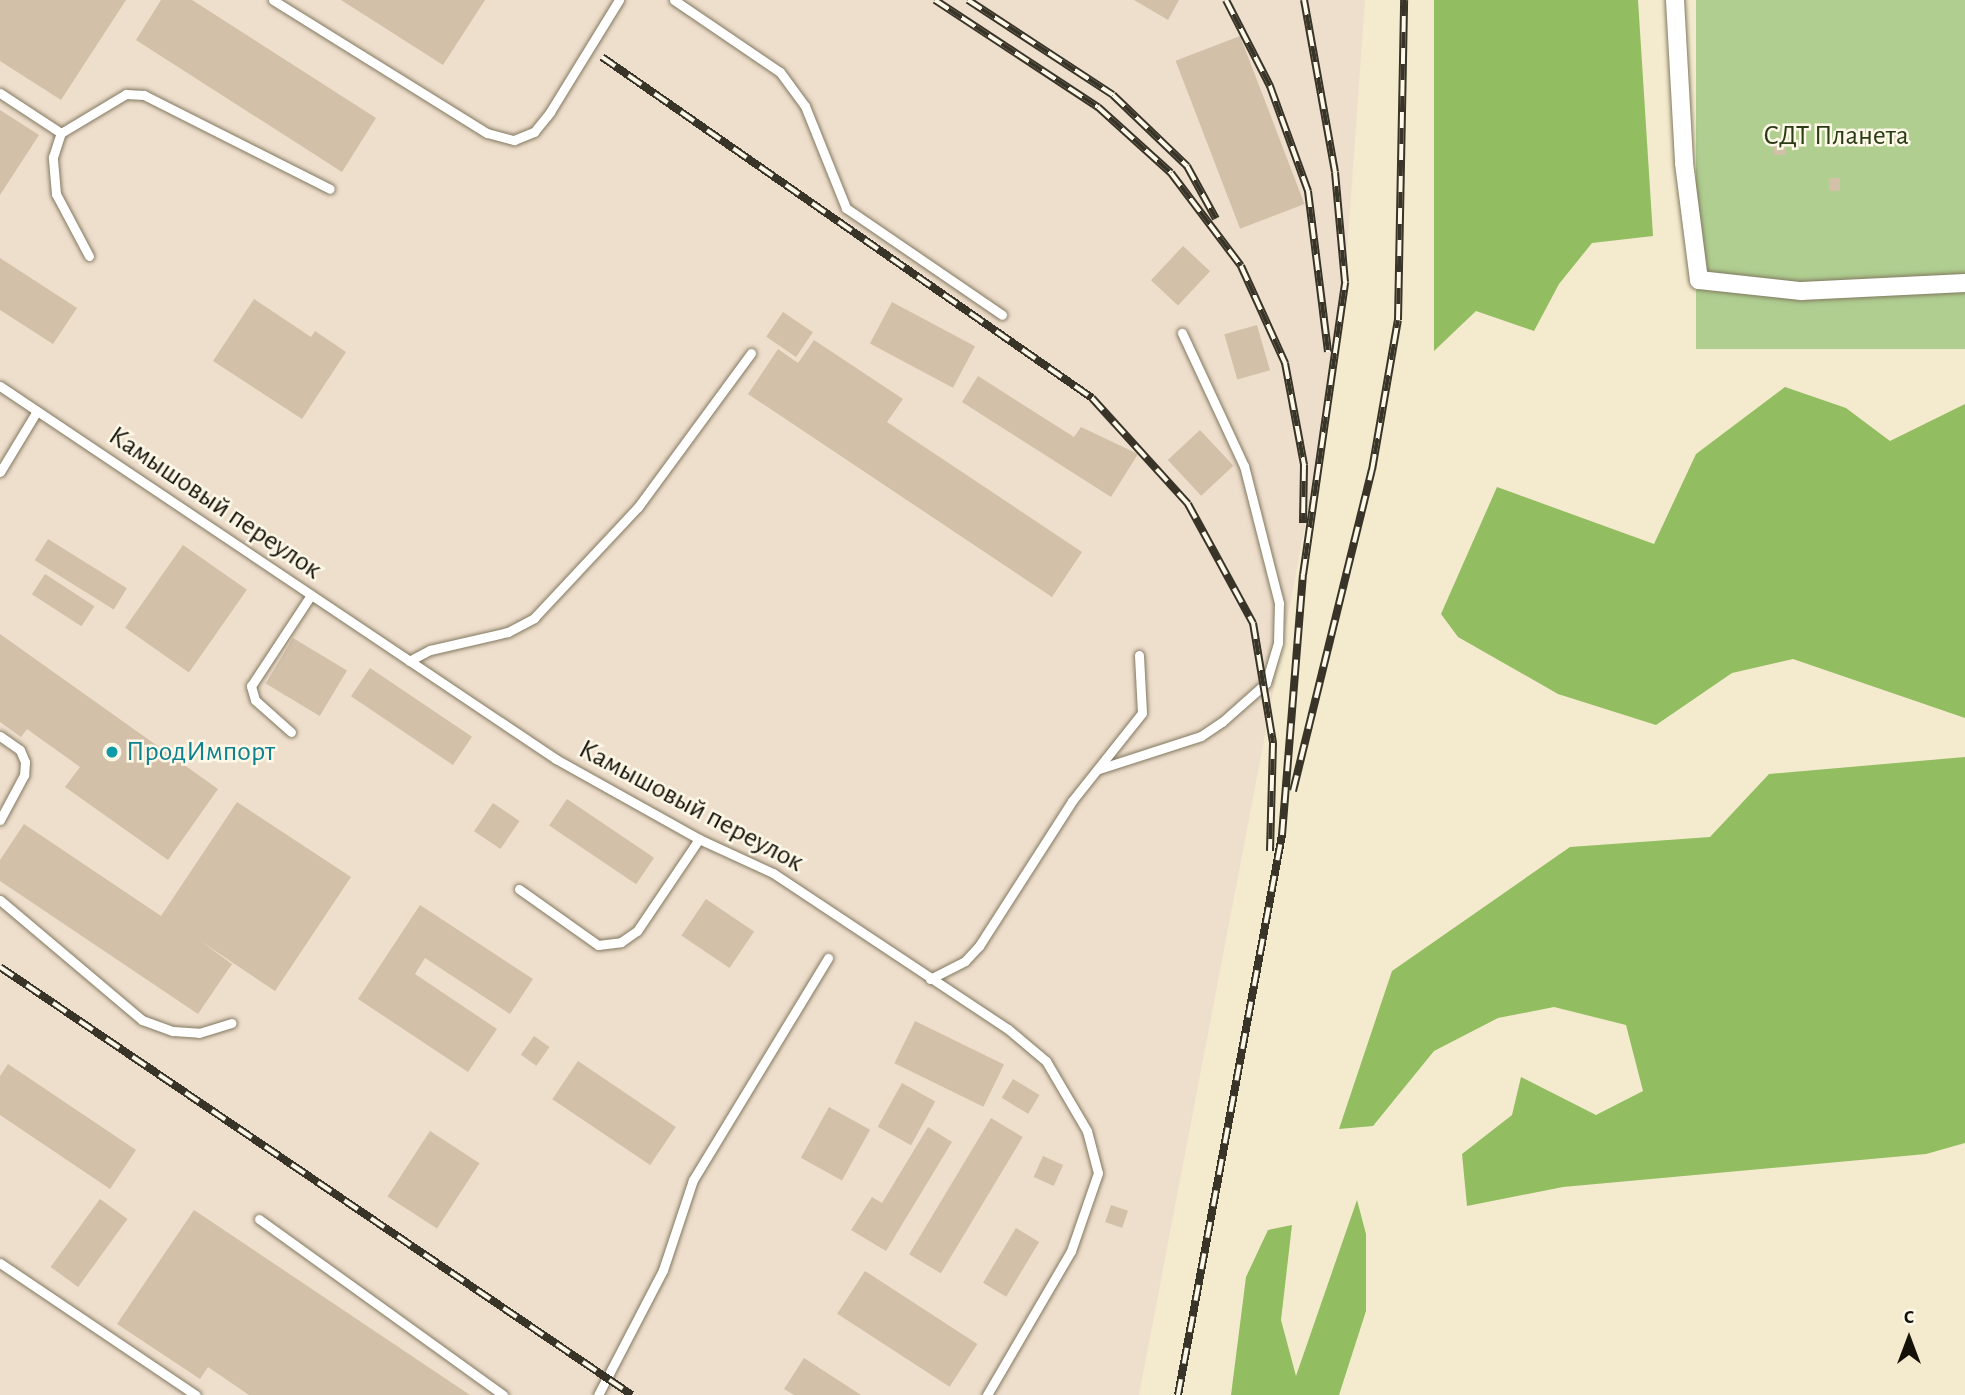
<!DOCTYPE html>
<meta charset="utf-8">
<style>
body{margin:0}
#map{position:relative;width:1965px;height:1395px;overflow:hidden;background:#f4ebce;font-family:"Alegreya Sans",sans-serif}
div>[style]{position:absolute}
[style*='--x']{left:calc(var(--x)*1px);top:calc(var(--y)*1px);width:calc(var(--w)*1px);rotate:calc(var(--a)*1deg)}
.industrial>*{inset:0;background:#eedecc}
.green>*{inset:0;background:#afce90;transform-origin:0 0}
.forest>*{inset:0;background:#92bd61}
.building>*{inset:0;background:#d2c0a8;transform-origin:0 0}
.roads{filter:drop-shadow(0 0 2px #827960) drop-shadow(0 0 2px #827960)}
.service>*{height:9px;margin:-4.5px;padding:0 4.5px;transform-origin:4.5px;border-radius:4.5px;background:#fff}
.minor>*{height:18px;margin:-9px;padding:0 9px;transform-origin:9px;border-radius:9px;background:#fff}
.rail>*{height:8px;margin-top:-4px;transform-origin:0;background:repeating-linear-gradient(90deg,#fdf8e7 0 16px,#383428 0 32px);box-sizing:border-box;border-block:2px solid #383428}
.dots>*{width:19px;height:19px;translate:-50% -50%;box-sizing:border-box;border:4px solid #fdf8e7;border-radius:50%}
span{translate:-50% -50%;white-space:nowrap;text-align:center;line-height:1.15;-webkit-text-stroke:5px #fdf8e7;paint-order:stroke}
.park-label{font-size:28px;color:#2a3c16}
.street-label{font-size:28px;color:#141108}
.culture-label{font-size:28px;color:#0d838f}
.left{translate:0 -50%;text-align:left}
.north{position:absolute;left:1874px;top:1304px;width:70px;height:70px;-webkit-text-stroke:5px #fdf8e7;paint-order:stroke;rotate:0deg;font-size:19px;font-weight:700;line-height:28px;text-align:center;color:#141108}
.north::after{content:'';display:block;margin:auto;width:24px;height:32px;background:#141108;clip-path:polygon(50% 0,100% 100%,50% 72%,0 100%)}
</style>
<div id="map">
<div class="industrial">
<i style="clip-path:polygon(0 0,1365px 0,1341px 337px,1139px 1395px,0 1395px)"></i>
</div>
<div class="green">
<i style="left:1696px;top:0;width:269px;height:349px"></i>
</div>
<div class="forest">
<i style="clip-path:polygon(1434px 0,1638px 0,1653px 236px,1592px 243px,1559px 284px,1534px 331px,1476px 311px,1434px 351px)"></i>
<i style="clip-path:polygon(1785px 387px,1846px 408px,1890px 441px,1965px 404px,1965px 718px,1793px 659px,1732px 673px,1656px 725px,1558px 694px,1458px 637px,1441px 614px,1497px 487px,1654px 544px,1696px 454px)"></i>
<i style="clip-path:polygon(1965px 757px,1965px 1143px,1926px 1154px,1563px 1187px,1467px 1206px,1462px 1154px,1512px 1115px,1521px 1077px,1596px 1115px,1643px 1091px,1626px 1025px,1554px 1007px,1498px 1018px,1434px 1051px,1373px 1126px,1339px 1129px,1392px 971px,1570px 847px,1710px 837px,1769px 774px)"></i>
<i style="clip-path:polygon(1357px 1200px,1366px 1234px,1366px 1311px,1339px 1395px,1231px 1395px,1246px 1277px,1268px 1230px,1292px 1225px,1281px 1320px,1296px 1376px)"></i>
</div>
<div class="building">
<i style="clip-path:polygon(0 0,126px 0,61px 100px,0 61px)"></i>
<i style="clip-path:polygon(161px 0,192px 0,376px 118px,342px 172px,136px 40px)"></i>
<i style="clip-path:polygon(341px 0,485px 0,443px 65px)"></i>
<i style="clip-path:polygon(1134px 0,1179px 0,1168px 20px)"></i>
<i style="left:1240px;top:36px;width:180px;height:69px;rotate:69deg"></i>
<i style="clip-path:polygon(0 110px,39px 135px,0 195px)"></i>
<i style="left:1888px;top:131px;width:11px;height:13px"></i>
<i style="left:1843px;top:132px;width:12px;height:13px"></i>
<i style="left:1774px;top:142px;width:12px;height:13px"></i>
<i style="left:1829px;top:178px;width:11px;height:13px"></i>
<i style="left:1183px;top:246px;width:37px;height:47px;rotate:43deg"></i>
<i style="clip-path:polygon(0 258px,77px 308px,53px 344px,0 310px)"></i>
<i style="clip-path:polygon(254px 299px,311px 337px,315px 331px,346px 352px,302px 419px,213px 361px)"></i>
<i style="left:892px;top:302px;width:94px;height:47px;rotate:28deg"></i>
<i style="left:783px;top:312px;width:36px;height:30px;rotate:34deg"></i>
<i style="left:1257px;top:325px;width:47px;height:34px;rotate:74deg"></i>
<i style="clip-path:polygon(814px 340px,903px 399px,887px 422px,1082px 552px,1052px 597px,748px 394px,778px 349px,798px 363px)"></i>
<i style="clip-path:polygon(978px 376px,1074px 437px,1081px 427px,1138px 454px,1111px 497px,962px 402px)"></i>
<i style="left:1200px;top:430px;width:49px;height:44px;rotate:47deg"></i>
<i style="left:48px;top:539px;width:93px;height:25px;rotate:32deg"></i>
<i style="left:183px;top:545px;width:78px;height:101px;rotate:35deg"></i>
<i style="left:45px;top:574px;width:59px;height:24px;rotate:33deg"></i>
<i style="clip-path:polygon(0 634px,218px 789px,168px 860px,65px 787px,80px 767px,27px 729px,21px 737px,0 722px)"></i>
<i style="left:293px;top:638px;width:63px;height:53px;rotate:31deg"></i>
<i style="left:370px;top:668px;width:123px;height:34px;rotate:34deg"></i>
<i style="left:567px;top:799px;width:105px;height:32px;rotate:34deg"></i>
<i style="clip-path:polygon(237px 802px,351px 877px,275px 991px,199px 940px,232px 964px,198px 1014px,0 881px,0 860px,24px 824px,161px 916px)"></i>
<i style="left:493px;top:803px;width:32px;height:34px;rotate:34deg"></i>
<i style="left:706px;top:899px;width:58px;height:44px;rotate:34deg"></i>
<i style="clip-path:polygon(420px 905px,533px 979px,510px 1014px,425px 958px,415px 974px,497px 1029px,468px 1072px,358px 999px)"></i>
<i style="left:915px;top:1021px;width:99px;height:47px;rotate:26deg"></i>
<i style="left:534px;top:1036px;width:19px;height:23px;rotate:35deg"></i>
<i style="left:578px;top:1061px;width:118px;height:46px;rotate:34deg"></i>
<i style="clip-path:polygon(8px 1064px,136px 1150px,110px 1189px,0 1115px,0 1076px)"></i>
<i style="left:1013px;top:1079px;width:31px;height:22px;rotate:31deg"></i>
<i style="left:902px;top:1083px;width:38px;height:50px;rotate:29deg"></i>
<i style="left:829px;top:1107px;width:47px;height:58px;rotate:29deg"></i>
<i style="left:991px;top:1118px;width:37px;height:159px;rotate:31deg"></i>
<i style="clip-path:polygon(928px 1127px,952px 1142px,886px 1251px,851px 1230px,872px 1197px,882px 1203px)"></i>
<i style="left:430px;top:1131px;width:59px;height:78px;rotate:33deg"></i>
<i style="left:1043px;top:1156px;width:22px;height:23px;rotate:24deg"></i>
<i style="left:100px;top:1199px;width:34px;height:84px;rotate:36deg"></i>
<i style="left:1111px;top:1205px;width:18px;height:18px;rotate:19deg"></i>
<i style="clip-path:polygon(194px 1210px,470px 1395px,249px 1395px,208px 1367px,200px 1379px,117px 1324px)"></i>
<i style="left:1016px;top:1228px;width:27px;height:64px;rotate:31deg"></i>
<i style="left:865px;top:1271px;width:134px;height:51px;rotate:33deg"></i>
<i style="clip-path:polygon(804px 1358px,861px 1395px,794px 1395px,784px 1389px)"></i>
</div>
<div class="roads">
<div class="service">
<i style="--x:273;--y:0;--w:252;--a:31.9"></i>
<i style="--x:487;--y:133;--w:28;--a:15"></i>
<i style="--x:514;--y:140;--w:22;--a:-22"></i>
<i style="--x:534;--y:132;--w:26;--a:-51"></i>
<i style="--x:550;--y:112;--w:132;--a:-58.4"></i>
<i style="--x:674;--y:0;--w:128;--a:34.2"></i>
<i style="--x:780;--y:72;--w:42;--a:53.7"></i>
<i style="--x:805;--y:106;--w:110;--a:68.1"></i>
<i style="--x:846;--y:208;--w:189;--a:34.4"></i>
<i style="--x:0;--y:93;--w:73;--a:33.3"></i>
<i style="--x:89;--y:256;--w:70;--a:-118"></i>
<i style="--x:56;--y:194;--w:37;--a:-95"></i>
<i style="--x:53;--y:157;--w:25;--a:-72"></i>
<i style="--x:61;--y:133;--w:76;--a:-31"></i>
<i style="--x:126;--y:94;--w:18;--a:3"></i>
<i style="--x:144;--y:95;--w:208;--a:26.8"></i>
<i style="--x:0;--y:386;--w:670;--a:33.86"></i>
<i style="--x:556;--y:759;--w:164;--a:29.2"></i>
<i style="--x:699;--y:839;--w:81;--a:24.7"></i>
<i style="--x:773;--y:873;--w:282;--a:33.6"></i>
<i style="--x:1008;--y:1029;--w:50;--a:40.1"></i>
<i style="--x:1046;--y:1061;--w:81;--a:59.6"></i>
<i style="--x:1087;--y:1131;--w:43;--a:75.3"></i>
<i style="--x:1098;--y:1173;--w:83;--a:109.1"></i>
<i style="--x:1071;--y:1251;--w:167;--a:120.3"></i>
<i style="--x:0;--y:472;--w:71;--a:-58.8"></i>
<i style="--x:409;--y:661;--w:24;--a:-28"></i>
<i style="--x:430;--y:650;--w:80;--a:-13"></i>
<i style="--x:508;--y:632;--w:30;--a:-28"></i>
<i style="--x:534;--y:618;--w:152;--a:-46.9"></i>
<i style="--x:638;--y:507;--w:191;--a:-53.7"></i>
<i style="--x:291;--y:732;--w:48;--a:-138.4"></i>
<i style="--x:255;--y:700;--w:15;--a:-106"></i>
<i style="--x:251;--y:686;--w:109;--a:-56.6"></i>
<i style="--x:0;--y:736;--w:24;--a:35"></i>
<i style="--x:20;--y:750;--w:13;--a:67"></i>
<i style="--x:25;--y:762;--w:13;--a:94"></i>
<i style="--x:24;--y:775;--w:51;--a:118.1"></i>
<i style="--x:1099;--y:769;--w:107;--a:-17.9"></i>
<i style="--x:1201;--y:736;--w:25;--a:-34"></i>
<i style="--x:1222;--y:722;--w:59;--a:-41.6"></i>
<i style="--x:1266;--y:683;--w:42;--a:-73.3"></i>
<i style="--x:1278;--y:643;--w:40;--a:-88.6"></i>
<i style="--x:1279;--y:603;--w:141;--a:-104.3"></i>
<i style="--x:1244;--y:466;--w:147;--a:-115"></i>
<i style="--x:519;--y:889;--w:97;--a:35.3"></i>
<i style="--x:598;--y:945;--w:23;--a:-7"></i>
<i style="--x:621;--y:942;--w:19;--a:-35"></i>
<i style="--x:637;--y:931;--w:111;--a:-56"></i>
<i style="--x:0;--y:900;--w:186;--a:40.2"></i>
<i style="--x:142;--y:1020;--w:33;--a:20"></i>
<i style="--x:173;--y:1031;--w:26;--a:4"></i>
<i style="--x:199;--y:1033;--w:34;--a:-17"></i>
<i style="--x:930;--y:979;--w:39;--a:-27"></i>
<i style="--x:965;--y:961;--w:21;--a:-47"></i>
<i style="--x:979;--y:946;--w:172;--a:-57.3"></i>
<i style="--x:1072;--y:801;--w:112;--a:-51.5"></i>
<i style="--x:1142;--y:713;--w:58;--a:-93"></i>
<i style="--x:259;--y:1219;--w:301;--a:35.8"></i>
<i style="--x:0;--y:1263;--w:236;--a:34"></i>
<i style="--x:598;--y:1395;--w:141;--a:-62.5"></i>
<i style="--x:663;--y:1270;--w:95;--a:-71.6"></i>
<i style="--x:693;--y:1180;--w:260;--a:-58.7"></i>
</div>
<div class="minor">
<i style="--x:1675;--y:0;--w:163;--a:86.8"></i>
<i style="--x:1684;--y:163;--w:118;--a:82.7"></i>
<i style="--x:1699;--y:280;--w:103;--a:6.2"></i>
<i style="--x:1801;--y:291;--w:164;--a:-2.8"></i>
</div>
</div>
<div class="rail">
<i style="--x:935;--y:0;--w:195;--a:33.3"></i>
<i style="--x:1098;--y:107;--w:98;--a:42.1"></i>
<i style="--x:1171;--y:173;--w:116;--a:53"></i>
<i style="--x:1241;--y:266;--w:107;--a:65.6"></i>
<i style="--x:1285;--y:363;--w:104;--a:79.4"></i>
<i style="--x:1304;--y:465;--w:58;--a:91"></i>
<i style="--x:968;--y:0;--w:173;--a:33.2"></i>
<i style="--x:1113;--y:95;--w:103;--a:43.8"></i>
<i style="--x:1187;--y:166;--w:60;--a:61.3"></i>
<i style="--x:1226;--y:0;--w:97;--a:62.9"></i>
<i style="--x:1270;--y:86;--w:112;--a:70.1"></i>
<i style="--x:1308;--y:191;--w:162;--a:82.9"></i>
<i style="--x:602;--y:57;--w:597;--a:34.83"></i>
<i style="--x:1092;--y:398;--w:143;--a:47.8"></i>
<i style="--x:1188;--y:504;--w:136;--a:61.4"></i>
<i style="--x:1253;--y:623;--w:122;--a:80.5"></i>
<i style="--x:1273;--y:743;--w:108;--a:91.6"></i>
<i style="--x:1293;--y:791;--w:331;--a:-76.2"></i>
<i style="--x:1372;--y:470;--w:152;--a:-80.2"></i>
<i style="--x:1398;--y:320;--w:320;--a:-88.9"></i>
<i style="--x:0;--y:967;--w:763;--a:34.11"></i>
<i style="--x:1178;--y:1395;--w:570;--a:-79.48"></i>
<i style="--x:1282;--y:835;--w:261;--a:-85.4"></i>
<i style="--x:1303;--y:575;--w:296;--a:-81.8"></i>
<i style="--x:1345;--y:282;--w:110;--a:-95.2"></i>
<i style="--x:1335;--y:172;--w:175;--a:-100.2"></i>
</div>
<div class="dots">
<i style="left:112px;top:752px;background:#0f9aa8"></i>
</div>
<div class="park-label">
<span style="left:1836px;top:136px">СДТ Планета</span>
</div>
<div class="street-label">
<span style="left:215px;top:503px;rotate:34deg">Камышовый переулок</span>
<span style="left:691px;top:806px;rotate:28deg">Камышовый переулок</span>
</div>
<div class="culture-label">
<span class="left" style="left:126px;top:752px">ПродИмпорт</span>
</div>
<div class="north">С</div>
</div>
